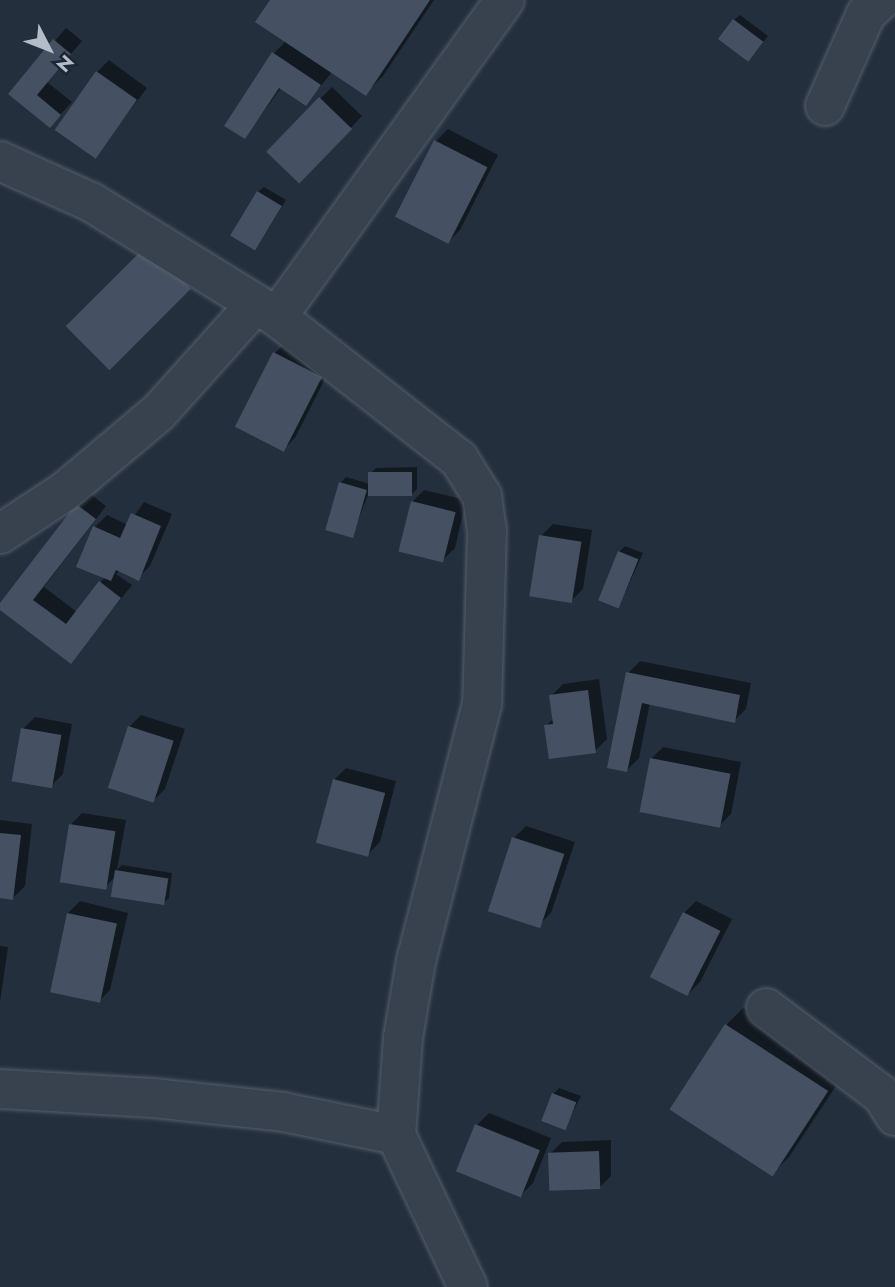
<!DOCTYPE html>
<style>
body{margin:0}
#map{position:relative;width:895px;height:1287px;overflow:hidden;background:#242f3e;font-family:Jost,sans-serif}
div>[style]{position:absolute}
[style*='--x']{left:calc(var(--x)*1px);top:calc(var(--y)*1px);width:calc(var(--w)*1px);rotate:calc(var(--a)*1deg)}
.shadow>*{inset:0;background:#0007}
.building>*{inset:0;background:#455162;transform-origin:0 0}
.roads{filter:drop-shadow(0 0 2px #565f6c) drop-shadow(0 0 2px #565f6c)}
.minor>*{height:38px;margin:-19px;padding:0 19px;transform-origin:19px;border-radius:19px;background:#38414e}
span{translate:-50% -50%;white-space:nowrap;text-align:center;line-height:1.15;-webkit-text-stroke:5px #1d2633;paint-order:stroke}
.north{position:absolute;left:14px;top:14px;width:70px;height:70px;-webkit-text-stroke:5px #1d2633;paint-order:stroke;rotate:132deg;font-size:19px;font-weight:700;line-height:28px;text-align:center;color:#b4bcc9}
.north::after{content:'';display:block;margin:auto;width:24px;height:32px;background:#b4bcc9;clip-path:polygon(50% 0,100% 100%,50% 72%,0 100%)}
</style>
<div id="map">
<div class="shadow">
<i style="clip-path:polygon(272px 0,434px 0,383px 76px,366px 93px,333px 71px,306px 104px,281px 88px,245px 137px,274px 53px,287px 40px)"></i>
<i style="clip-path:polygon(740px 15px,768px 36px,754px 54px,734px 20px)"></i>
<i style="clip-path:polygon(66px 28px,82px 41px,47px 82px,72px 102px,50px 126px,10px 93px)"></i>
<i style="clip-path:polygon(109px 60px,147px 88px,95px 156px,97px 72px)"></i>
<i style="clip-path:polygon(332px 87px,362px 116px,312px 169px,320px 99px)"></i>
<i style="clip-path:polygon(448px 129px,498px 155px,460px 230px,448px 242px,436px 141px)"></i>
<i style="clip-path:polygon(264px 187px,286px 200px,256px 249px,258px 192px)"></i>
<i style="clip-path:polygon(287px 341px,332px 365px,295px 438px,283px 450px,275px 353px)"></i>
<i style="clip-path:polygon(417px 467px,417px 489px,411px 495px,368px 495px,352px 536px,340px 483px,346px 477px,370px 484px,370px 474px,376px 468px)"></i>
<i style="clip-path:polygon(424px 490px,466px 500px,455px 548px,443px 560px,412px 502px)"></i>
<i style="clip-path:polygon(89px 493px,106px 506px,44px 587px,77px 612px,105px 577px,95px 527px,107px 515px,128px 525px,144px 502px,172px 514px,150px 566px,138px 578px,120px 570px,116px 574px,132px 585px,71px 662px,0 606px)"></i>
<i style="clip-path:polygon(553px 524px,592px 530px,583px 589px,571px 601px,541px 536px)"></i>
<i style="clip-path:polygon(625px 546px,643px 553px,619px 606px,619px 552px)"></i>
<i style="clip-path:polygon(640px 661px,751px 683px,746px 709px,734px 721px,650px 703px,639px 758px,627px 770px,628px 673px)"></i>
<i style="clip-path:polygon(599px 679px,607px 739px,595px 751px,546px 726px,554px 718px,551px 696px,563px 684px)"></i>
<i style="clip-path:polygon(141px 715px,185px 729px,165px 789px,153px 801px,129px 727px)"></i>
<i style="clip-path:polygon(35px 717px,72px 724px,63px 774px,50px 787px,23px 729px)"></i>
<i style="clip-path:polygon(663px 747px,741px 762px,731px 814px,719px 826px,651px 759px)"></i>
<i style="clip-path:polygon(346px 768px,396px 781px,380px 842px,368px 854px,334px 780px)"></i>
<i style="clip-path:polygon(82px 813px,126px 820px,117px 870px,122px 865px,172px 873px,169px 898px,163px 903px,115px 877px,104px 888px,70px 825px)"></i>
<i style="clip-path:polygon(0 820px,32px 824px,25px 886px,13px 898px,0 897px)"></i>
<i style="clip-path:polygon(526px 826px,575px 842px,551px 913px,539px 925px,514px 838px)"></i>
<i style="clip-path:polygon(80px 901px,128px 913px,110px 990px,98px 1002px,68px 913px)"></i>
<i style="clip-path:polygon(696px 901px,732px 919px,700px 982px,688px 994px,684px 913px)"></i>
<i style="clip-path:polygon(0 946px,8px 947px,0 1002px)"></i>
<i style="clip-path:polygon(743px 1008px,844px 1074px,789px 1157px,772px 1174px,726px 1025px)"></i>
<i style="clip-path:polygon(559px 1088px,581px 1096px,564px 1129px,553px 1094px)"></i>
<i style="clip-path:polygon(489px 1113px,551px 1138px,533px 1183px,521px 1195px,477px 1125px)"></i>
<i style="clip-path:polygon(611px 1140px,611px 1176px,599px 1188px,550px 1154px,562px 1142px)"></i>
</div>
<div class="building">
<i style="clip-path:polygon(270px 0,430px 0,366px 96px,255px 22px)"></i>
<i style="left:733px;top:19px;width:38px;height:25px;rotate:37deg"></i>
<i style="clip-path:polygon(53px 39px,71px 54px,37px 95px,61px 115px,50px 128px,8px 94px)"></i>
<i style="clip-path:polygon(272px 52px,321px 85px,306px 106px,279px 88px,245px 139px,224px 126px)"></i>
<i style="left:96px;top:71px;width:50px;height:72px;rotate:35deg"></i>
<i style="left:319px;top:97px;width:46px;height:76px;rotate:44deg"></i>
<i style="left:434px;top:140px;width:60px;height:86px;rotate:27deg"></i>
<i style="left:257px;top:191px;width:29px;height:52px;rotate:31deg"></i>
<i style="left:147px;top:245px;width:62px;height:115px;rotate:45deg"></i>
<i style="left:273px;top:352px;width:55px;height:84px;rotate:27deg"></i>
<i style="left:412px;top:472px;width:24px;height:44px;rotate:90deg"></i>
<i style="left:339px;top:482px;width:29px;height:50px;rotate:16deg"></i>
<i style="left:411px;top:501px;width:46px;height:52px;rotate:14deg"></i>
<i style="clip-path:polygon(76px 504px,96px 519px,33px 600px,66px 624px,99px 581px,121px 598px,71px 664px,0 610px,0 603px)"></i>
<i style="clip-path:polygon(131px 513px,161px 526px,139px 581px,116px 570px,111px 581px,76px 567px,93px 526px,120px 538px)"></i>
<i style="left:539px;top:535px;width:43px;height:62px;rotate:9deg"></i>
<i style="left:618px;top:551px;width:22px;height:53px;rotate:22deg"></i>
<i style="clip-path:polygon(626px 672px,740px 695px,735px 723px,642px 703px,627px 772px,607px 768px)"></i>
<i style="clip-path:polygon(588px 690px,596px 753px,549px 759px,544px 725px,553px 724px,549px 695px)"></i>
<i style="left:128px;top:726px;width:48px;height:65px;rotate:18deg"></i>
<i style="left:21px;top:728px;width:41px;height:54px;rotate:10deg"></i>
<i style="left:650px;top:758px;width:82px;height:55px;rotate:11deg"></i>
<i style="left:333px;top:779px;width:54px;height:66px;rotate:15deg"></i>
<i style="left:69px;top:824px;width:47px;height:59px;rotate:9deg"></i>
<i style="clip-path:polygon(0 833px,21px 835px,13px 900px,0 898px)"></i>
<i style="left:512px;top:837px;width:55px;height:78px;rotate:18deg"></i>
<i style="left:115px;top:870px;width:54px;height:27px;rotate:9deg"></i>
<i style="left:683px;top:912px;width:42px;height:73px;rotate:27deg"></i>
<i style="left:67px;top:913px;width:51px;height:81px;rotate:12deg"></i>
<i style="left:725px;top:1024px;width:123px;height:102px;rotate:33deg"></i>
<i style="left:552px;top:1093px;width:26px;height:30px;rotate:21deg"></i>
<i style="left:475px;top:1124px;width:70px;height:51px;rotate:22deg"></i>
<i style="left:599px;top:1151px;width:38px;height:51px;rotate:88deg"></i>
</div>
<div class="roads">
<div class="minor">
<i style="--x:825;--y:106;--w:101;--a:-66"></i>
<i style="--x:866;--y:14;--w:21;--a:-43"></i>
<i style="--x:0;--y:161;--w:100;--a:24.3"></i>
<i style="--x:91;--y:202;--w:219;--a:31.7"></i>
<i style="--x:277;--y:317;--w:231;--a:38"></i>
<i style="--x:459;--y:459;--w:44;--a:58.1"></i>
<i style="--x:482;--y:496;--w:34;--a:82"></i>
<i style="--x:487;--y:530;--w:174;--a:91.6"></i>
<i style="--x:482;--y:704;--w:265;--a:104.4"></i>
<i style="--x:416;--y:961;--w:78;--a:99.6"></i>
<i style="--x:403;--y:1038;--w:97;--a:94.1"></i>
<i style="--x:396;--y:1135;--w:168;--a:64.7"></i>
<i style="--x:277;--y:317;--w:390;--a:-54.3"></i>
<i style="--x:0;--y:534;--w:77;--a:-33.3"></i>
<i style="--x:64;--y:492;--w:124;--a:-40.1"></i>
<i style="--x:159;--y:412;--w:145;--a:-48.1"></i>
<i style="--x:766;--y:1008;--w:145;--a:36.9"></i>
<i style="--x:882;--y:1095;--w:25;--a:58"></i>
<i style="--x:0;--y:1089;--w:153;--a:3.4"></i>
<i style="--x:153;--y:1098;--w:131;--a:6.1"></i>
<i style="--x:283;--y:1112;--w:115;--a:11.5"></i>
</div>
</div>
<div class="north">N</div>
</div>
